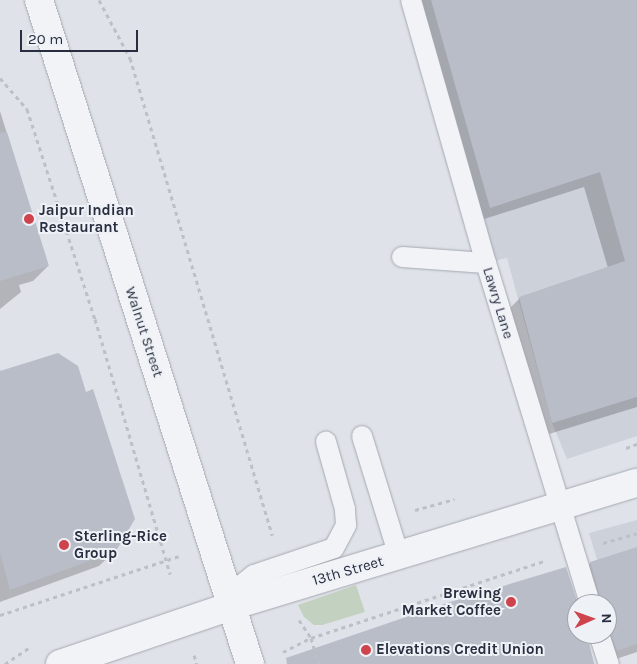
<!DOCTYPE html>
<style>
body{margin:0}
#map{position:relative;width:637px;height:664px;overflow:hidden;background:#dfe2e8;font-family:Karla,sans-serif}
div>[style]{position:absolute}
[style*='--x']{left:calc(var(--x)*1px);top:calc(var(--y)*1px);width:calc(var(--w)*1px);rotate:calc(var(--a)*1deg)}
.built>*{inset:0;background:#cdd1da}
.green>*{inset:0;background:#c3d2c0}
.shadow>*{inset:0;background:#0003}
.building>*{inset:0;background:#b9bdc8}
.path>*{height:3px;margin-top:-1.5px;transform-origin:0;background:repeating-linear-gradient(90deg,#bdc0c7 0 4px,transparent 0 8px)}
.roads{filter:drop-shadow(0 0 1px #a4a8b2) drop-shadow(0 0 1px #a4a8b2)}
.service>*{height:20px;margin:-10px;padding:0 10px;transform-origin:10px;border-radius:10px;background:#f2f3f7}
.minor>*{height:28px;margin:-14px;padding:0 14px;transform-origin:14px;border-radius:14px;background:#f2f3f7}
.tertiary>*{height:28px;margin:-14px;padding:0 14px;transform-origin:14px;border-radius:14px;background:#f2f3f7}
.dots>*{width:14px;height:14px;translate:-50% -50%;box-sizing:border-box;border:2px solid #eef1f6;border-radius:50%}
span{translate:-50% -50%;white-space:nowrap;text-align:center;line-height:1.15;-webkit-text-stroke:4px #eef1f6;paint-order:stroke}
.poi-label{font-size:15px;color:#282e3f;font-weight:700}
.left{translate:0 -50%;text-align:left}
.right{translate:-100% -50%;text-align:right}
.street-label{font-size:15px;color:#282e3f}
.north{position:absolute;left:567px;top:594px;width:50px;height:50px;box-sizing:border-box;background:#eef1f6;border:1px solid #9fa3ad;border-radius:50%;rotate:88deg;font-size:14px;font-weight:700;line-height:20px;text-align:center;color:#282e3f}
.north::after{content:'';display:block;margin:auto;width:18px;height:22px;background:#ce434c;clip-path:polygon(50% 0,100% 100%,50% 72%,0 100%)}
.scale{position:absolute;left:20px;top:30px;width:118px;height:22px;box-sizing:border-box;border:2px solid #282e3f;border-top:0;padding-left:6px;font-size:15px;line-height:18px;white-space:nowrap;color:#282e3f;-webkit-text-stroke:4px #eef1f6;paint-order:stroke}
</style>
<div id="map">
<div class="built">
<i style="clip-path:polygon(418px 0,637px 0,637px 436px,567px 459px,552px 423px,507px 258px,486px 263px)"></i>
<i style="clip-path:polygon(637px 520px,637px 644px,624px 648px,589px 533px)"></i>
</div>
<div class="green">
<i style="clip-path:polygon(356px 585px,365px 612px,322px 625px,314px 625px,304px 617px,298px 605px)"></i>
</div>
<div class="shadow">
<i style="clip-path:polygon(411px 0,637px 0,637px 407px,536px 438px,504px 314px,520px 298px,608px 268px,584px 187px,475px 222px)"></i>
<i style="clip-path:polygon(0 111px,48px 266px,33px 281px,19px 285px,21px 292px,0 309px)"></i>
<i style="clip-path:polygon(0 370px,115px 551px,99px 566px,0 602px)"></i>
<i style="clip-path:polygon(637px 549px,637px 652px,604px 663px,595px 638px,586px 636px,594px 664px,319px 664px,577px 634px,607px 634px,607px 604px,586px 604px,578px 576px,590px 563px)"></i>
</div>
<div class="building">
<i style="clip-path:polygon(431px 0,637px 0,637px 397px,552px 423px,519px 297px,625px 261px,600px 172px,490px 208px)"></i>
<i style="clip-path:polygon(7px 132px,49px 266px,0 281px,0 133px)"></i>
<i style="clip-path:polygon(58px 353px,78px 366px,86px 392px,93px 389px,135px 519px,116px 551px,10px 590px,0 553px,0 371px)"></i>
<i style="clip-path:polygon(637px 547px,637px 644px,617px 651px,607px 625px,607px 604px,602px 604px,590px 562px)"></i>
<i style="clip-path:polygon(566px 567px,578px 604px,577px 634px,587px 634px,594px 664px,287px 664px,286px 658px,447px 603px)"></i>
</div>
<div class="path">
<i style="--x:99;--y:0;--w:66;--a:61.9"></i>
<i style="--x:130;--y:58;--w:498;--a:73.4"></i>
<i style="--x:0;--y:78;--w:41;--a:48.9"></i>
<i style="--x:27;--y:109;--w:221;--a:72.1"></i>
<i style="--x:95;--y:319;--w:266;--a:73.6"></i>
<i style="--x:626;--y:448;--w:12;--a:-20"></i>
<i style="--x:415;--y:510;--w:41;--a:-15.4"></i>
<i style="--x:603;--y:543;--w:35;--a:-16"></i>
<i style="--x:0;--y:615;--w:188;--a:-18.2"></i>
<i style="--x:299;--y:620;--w:22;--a:56"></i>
<i style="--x:311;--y:638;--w:27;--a:73"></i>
<i style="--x:283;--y:652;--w:31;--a:-27"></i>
<i style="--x:311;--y:638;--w:245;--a:-18.3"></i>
<i style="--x:194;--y:655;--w:9;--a:72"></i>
<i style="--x:5;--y:664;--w:29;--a:-34"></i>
</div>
<div class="roads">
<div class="service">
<i style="--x:411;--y:0;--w:273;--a:74.1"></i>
<i style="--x:486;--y:263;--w:357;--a:73"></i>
<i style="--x:402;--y:257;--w:84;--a:4.1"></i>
<i style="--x:362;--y:436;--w:126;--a:72.9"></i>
<i style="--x:231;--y:606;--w:21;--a:-67"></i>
<i style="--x:239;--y:587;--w:19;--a:-39"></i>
<i style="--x:254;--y:575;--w:84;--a:-18.6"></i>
<i style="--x:334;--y:548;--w:26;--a:-62"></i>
<i style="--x:346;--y:525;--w:16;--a:-94"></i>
<i style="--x:345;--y:509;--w:70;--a:-105.8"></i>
<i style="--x:599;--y:634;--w:32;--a:72"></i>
</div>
<div class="minor">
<i style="--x:60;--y:664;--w:181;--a:-18.7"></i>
<i style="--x:231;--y:606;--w:424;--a:-16.9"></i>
</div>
<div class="tertiary">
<i style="--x:39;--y:0;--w:697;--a:72.37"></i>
</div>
</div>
<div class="dots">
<i style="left:29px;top:219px;background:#ce434c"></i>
<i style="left:64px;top:545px;background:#ce434c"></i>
<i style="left:511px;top:602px;background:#ce434c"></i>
<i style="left:366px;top:650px;background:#ce434c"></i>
</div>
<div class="poi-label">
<span class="left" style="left:39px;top:219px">Jaipur Indian<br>Restaurant</span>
<span class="left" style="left:74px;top:545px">Sterling-Rice<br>Group</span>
<span class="right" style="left:501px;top:602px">Brewing<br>Market Coffee</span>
<span class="left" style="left:376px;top:650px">Elevations Credit Union</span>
</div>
<div class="street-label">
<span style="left:498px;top:303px;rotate:73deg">Lawry Lane</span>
<span style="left:144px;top:332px;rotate:72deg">Walnut Street</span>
<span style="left:348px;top:571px;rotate:-16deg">13th Street</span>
</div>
<div class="north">N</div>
<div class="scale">20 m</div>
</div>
